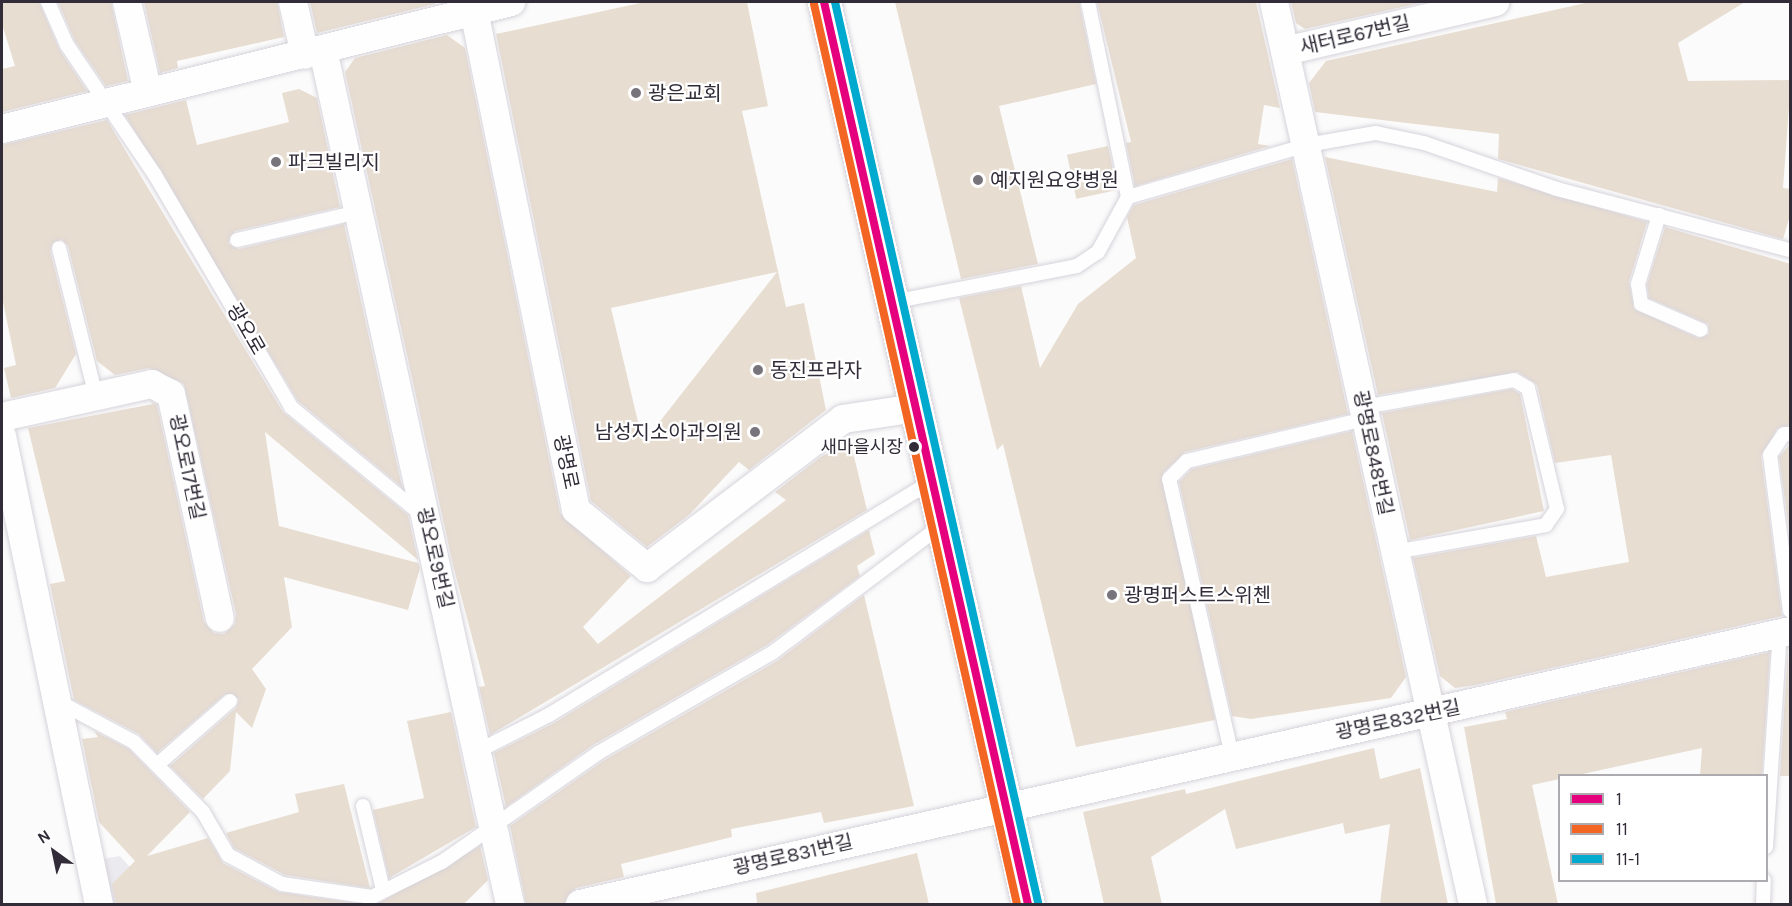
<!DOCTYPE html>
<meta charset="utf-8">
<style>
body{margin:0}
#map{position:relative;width:1792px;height:906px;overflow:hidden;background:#fbfbfb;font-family:Karla,"Noto Sans KR",sans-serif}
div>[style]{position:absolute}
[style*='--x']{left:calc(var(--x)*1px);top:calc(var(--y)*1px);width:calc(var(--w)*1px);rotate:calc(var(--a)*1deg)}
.built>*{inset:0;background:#ebeaee}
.building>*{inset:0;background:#e8ddd1;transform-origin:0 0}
.roads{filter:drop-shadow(0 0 2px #d6d3da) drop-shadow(0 0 2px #d6d3da)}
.service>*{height:14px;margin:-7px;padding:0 7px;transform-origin:7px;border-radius:7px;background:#fefefe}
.minor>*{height:28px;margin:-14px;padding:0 14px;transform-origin:14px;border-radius:14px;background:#fefefe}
.secondary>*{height:33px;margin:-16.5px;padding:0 16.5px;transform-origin:16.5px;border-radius:16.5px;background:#fefefe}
.bus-1>*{height:8px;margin:-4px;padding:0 4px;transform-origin:4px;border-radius:4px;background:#e5007d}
.bus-2>*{height:8px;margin:-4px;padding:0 4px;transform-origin:4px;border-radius:4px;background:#f26522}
.bus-3>*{height:8px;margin:-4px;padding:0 4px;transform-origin:4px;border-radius:4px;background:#00a9ce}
.dots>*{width:16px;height:16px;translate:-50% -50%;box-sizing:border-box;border:3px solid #fff;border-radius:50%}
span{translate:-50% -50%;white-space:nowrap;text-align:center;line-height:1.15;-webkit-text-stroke:4.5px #fff;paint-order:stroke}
.bus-label{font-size:18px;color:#312c38}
.right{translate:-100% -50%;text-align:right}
.street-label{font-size:20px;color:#312c38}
.poi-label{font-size:20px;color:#312c38}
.left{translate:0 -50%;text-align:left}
.frame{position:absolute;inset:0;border:3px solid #312c38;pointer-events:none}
.legend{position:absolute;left:1558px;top:774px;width:210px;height:108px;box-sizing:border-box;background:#fff;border:2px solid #adabaf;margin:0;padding:8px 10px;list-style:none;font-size:18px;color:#312c38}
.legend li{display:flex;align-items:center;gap:12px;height:30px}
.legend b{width:30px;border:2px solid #adabaf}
.north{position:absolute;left:24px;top:822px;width:60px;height:60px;-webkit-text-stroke:4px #fff;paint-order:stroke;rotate:327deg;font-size:16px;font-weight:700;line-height:24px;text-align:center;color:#312c38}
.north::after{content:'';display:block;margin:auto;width:21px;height:27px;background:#312c38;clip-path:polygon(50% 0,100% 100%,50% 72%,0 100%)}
</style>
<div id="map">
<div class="built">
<i style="clip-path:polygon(120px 856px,163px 904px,113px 904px,102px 859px)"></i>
</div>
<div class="building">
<i style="clip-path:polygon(2px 2px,39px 2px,59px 49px,87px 91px,2px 112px,2px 69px,15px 66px,2px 24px)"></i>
<i style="clip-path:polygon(58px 2px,111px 2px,128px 81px,106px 86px,75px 41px)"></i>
<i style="clip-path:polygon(144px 2px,277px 2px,284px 37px,177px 61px,178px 68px,160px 73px)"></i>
<i style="clip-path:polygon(310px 2px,435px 2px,435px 4px,317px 33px)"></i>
<i style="clip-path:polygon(evenodd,645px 2px,747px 2px,768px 106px,742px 111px,786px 307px,804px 303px,826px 410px,749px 470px,739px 462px,689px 515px,647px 547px,591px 501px,496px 34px,645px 2px,777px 272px,643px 443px,611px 308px,777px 272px)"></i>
<i style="clip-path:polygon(895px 2px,1079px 2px,1096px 84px,999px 106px,1038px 264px,961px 279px)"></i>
<i style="clip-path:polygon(1097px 2px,1256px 2px,1280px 108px,1264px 105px,1258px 144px,1270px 146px,1135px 186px,1126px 143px,1131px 142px)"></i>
<i style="clip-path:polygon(1291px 2px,1424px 2px,1305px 29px,1296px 23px)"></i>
<i style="clip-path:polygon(1590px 2px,1745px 2px,1678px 43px,1688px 81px,1791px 80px,1783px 188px,1791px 189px,1791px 212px,1783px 239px,1498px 159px,1499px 134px,1315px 112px,1309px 83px,1326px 61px)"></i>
<i style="clip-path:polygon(447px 35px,465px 48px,560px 513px,631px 576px,583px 627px,598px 644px,786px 500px,775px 492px,822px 456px,851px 444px,867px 510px,490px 735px,479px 687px,485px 686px,453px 565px,345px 72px,355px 58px)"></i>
<i style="clip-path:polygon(299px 89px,317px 98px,340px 207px,235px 231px,228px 243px,239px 249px,344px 224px,402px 487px,298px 401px,125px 115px,186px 100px,197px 145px,289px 122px,282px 93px)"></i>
<i style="clip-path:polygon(107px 120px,283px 412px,408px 515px,418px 560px,265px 432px,279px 526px,418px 563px,420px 568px,408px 610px,284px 577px,292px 627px,252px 669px,266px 689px,252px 728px,236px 712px,230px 771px,203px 799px,170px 766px,236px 708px,239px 699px,225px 694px,157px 753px,139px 734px,74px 700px,50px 584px,65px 581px,28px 428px,153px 404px,150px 401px,157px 405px,204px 622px,214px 633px,224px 634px,235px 624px,236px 614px,184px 384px,149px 368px,115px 375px,97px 361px,68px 246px,61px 239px,50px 250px,76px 354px,55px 388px,11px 398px,4px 368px,16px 365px,2px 297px,2px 145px)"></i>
<i style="left:1108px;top:146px;width:45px;height:42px;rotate:78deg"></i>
<i style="clip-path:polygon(1325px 157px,1497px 192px,1498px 178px,1647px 222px,1629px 282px,1634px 309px,1698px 338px,1709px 334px,1708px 324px,1649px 298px,1647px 285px,1665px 227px,1791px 264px,1791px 425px,1777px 429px,1761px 456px,1782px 616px,1476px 685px,1455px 688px,1440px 676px,1413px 558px,1536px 536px,1546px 577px,1629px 562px,1611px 455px,1555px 463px,1537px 385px,1518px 372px,1378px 395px)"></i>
<i style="clip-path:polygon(1292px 159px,1348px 414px,1185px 452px,1163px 473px,1215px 720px,1076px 747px,1003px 444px,997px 450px,959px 298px,1021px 286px,1040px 368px,1078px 304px,1136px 258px,1127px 217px,1134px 205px)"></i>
<i style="clip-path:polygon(1512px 389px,1520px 394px,1544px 511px,1410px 540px,1382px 413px)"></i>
<i style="clip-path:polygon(1352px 431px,1406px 677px,1391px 698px,1251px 719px,1232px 716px,1179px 482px,1192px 469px)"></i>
<i style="clip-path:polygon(1791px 443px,1791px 544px,1779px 457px)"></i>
<i style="clip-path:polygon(869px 530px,875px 554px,857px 566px,860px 576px,767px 645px,593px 745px,506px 807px,494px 753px,554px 723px)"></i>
<i style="clip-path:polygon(864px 595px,914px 806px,824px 823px,821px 812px,731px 829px,732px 837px,621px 864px,624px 877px,576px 888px,564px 904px,526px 904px,510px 826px,603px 761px,777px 661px)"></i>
<i style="clip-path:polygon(1788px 648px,1791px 776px,1780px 776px)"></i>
<i style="clip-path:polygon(1770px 652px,1762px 776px,1700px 776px,1702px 748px,1532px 785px,1558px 904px,1496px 904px,1464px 727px,1507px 719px,1505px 712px)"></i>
<i style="clip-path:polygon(451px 712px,476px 827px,389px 878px,373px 810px,424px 798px,407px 721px)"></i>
<i style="clip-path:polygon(94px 731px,129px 749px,190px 812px,147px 856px,208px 838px,223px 863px,278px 892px,361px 904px,116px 904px,112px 884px,135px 861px,99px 822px,82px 739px,98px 737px)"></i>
<i style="clip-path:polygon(1374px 748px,1380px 779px,1420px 768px,1448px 904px,1380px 904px,1390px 824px,1345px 834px,1343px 823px,1236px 849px,1225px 809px,1151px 857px,1162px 904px,1104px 904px,1083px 812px,1185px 789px,1186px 794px)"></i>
<i style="clip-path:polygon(344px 784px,370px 888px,285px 875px,234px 848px,226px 833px,299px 812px,295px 794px)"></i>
<i style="clip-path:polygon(480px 846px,488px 880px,464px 904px,377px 904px)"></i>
<i style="clip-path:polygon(917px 853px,929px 904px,757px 904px,756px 893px)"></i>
</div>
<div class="roads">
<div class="service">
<i style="--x:48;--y:2;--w:47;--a:66.2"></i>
<i style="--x:67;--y:45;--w:157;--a:55.9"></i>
<i style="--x:155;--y:175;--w:269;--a:59.6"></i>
<i style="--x:291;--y:407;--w:170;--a:39.5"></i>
<i style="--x:1088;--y:2;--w:199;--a:78.4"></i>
<i style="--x:1659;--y:215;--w:72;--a:106.9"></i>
<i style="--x:1638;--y:284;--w:20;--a:81"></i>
<i style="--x:1641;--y:304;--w:65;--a:23.4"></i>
<i style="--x:237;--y:240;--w:124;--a:-13"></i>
<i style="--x:59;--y:248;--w:153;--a:76"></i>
<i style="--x:892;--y:302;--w:188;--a:-11"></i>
<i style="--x:1077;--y:266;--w:25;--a:-34"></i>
<i style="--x:1098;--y:252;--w:63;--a:-61.4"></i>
<i style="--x:1128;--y:197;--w:186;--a:-16.2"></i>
<i style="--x:1307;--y:145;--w:70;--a:-9.9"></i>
<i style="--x:1376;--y:133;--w:49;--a:11.8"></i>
<i style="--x:1424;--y:143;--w:141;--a:19.1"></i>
<i style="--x:1557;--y:189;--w:241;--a:14.7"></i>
<i style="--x:1364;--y:407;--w:152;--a:-10.2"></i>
<i style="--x:1514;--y:380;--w:16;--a:30"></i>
<i style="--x:1528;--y:388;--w:124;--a:76.5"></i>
<i style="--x:1557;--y:509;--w:19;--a:125"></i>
<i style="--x:1546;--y:525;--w:154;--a:169.9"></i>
<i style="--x:1790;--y:434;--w:6;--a:180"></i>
<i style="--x:1784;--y:434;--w:25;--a:124"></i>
<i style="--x:1770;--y:455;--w:157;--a:82.7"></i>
<i style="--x:59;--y:702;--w:85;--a:28.1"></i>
<i style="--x:134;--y:742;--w:98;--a:45.4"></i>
<i style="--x:203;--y:812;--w:50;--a:59.8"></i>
<i style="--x:228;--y:855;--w:61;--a:28.2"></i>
<i style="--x:282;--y:884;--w:91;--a:8.2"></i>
<i style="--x:372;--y:897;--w:78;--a:-26.6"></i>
<i style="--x:442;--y:862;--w:190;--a:-34.9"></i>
<i style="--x:598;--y:753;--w:201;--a:-29.9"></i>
<i style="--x:772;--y:653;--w:213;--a:-37"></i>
<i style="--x:478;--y:751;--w:80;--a:-26.9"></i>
<i style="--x:549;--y:715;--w:449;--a:-31.4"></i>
<i style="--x:1232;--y:756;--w:284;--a:-102.8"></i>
<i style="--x:1169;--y:479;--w:25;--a:-45"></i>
<i style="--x:1187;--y:461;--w:183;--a:-13.3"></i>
<i style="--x:157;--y:765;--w:97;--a:-41.2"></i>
<i style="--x:363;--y:806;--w:86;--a:76.6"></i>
<i style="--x:1766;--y:847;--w:214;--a:-86.3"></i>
<i style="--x:1763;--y:904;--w:24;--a:-88"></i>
</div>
<div class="minor">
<i style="--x:127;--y:2;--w:93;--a:77"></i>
<i style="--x:293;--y:2;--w:54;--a:77.2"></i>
<i style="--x:1274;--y:2;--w:924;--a:77.56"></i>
<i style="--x:474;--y:11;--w:509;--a:78.45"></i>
<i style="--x:576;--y:510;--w:92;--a:39.2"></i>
<i style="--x:647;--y:568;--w:246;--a:-37.2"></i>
<i style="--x:843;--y:419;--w:74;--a:-8.6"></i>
<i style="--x:323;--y:50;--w:874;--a:77.65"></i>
<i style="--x:1285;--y:51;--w:216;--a:-13.1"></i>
<i style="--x:2;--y:129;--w:525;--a:-14.01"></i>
<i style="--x:2;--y:417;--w:154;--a:-12.4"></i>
<i style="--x:152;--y:384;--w:21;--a:28"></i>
<i style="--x:171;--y:394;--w:229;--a:77.7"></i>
<i style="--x:2;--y:436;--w:478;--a:78.3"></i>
<i style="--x:580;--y:904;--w:1240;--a:-12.71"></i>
</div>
<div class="secondary">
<i style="--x:824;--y:2;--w:925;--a:77.26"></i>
</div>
</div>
<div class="bus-1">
<i style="--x:824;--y:2;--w:925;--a:77.26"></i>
</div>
<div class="bus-2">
<i style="--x:814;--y:4;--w:923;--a:77.29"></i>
</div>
<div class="bus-3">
<i style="--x:835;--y:2;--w:923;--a:77.29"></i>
</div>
<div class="dots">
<i style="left:636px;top:93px;background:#78747c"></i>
<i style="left:276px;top:162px;background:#78747c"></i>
<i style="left:978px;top:180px;background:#78747c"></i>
<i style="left:758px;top:370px;background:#78747c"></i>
<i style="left:755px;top:432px;background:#78747c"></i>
<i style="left:914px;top:447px;background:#312c38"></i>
<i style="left:1112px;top:595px;background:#78747c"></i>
</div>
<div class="bus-label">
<span class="right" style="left:903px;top:447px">새마을시장</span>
</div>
<div class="street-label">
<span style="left:1355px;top:35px;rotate:-13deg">새터로67번길</span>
<span style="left:246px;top:329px;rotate:60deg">광오로</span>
<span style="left:1373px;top:453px;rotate:78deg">광명로848번길</span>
<span style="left:566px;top:462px;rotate:78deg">광명로</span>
<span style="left:187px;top:467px;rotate:78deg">광오로17번길</span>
<span style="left:435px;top:558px;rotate:77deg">광오로9번길</span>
<span style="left:1398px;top:720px;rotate:-12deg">광명로832번길</span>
<span style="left:793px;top:855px;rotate:-13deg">광명로831번길</span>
</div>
<div class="poi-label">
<span class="left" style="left:648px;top:93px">광은교회</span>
<span class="left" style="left:288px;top:162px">파크빌리지</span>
<span class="left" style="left:990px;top:180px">예지원요양병원</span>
<span class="left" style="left:770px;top:370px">동진프라자</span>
<span class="right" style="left:742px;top:432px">남성지소아과의원</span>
<span class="left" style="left:1124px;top:595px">광명퍼스트스위첸</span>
</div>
<div class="frame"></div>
<ul class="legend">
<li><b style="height:8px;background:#e5007d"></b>1</li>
<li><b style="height:8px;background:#f26522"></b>11</li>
<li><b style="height:8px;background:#00a9ce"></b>11-1</li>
</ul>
<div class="north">N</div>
</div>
